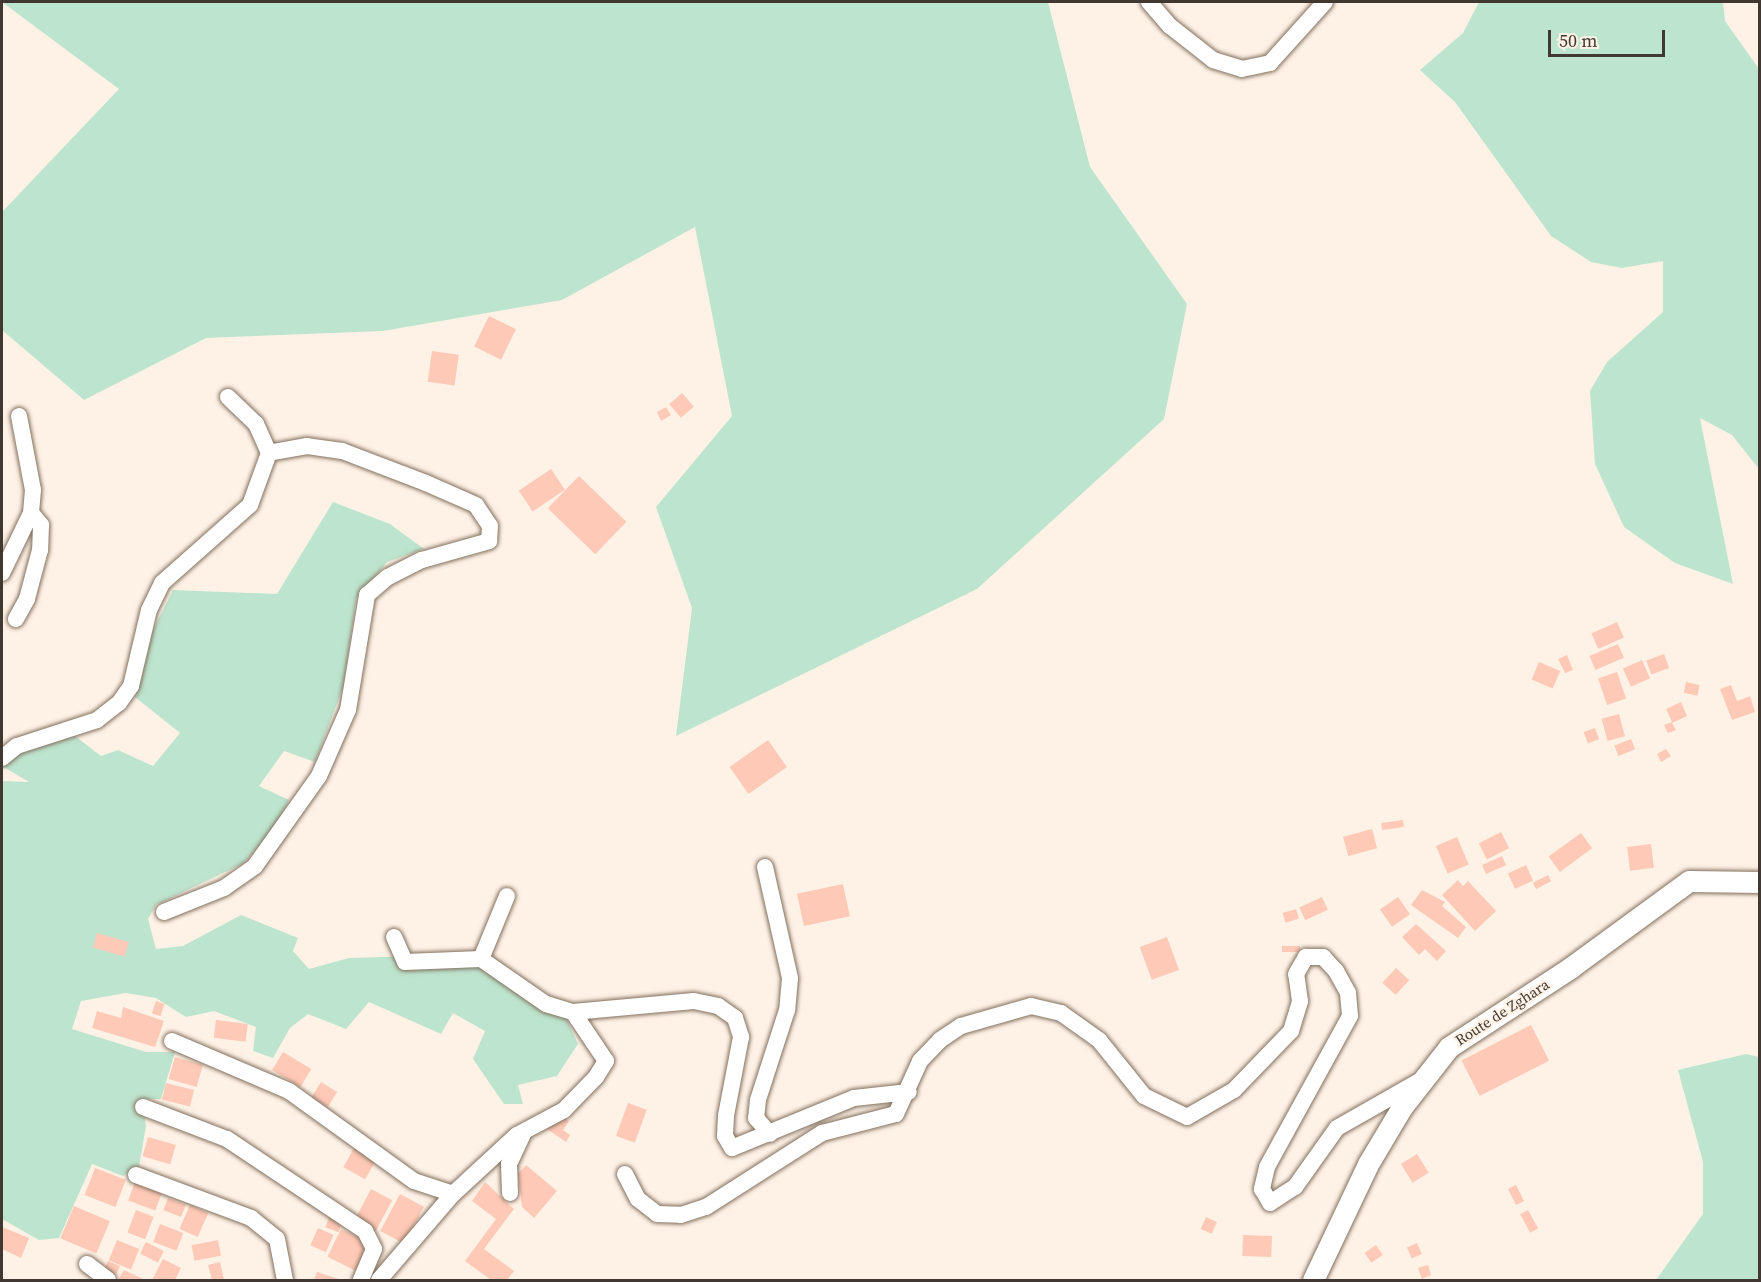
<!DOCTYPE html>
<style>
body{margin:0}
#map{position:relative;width:1761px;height:1282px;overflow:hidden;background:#fef2e6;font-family:"Source Serif 4",serif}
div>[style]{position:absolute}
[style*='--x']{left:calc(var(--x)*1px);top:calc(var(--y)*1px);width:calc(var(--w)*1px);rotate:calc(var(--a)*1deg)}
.green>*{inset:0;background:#bde4ce}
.building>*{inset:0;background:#fec9b6;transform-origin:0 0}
.roads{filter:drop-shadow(0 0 2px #816f5d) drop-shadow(0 0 2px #816f5d)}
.minor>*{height:16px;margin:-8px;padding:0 8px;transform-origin:8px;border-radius:8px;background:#fff}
.tertiary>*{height:21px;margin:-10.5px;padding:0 10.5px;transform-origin:10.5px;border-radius:10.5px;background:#fff}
span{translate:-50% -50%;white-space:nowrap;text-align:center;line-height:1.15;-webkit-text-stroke:4.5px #fef2e6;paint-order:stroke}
.street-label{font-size:15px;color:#413931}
.frame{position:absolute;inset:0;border:3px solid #413931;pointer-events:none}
.scale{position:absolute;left:1548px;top:30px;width:117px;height:27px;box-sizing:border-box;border:3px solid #413931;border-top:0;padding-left:8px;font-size:18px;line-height:21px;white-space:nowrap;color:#413931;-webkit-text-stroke:4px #fef2e6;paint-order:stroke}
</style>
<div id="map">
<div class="green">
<i style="clip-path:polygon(1048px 2px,1090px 167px,1187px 304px,1164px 419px,977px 589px,676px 736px,692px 608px,656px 507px,732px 416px,695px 227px,562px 300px,383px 331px,206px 338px,84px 400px,2px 330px,2px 212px,119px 89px,2px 2px)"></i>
<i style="clip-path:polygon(1479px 2px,1723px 2px,1725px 21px,1759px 69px,1759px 469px,1732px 435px,1700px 418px,1733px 584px,1675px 563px,1624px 527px,1595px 464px,1590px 391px,1607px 362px,1663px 312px,1663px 261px,1622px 268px,1591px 262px,1551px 236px,1455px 102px,1420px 70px,1463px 33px)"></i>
<i style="clip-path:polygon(333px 502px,390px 524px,424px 549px,387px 562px,356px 599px,344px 685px,315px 762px,284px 751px,259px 786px,289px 800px,277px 825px,244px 863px,156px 905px,148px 919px,156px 949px,183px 946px,241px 915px,298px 938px,293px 951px,309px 969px,349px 958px,489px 954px,561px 1007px,578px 1044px,557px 1076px,518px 1085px,523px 1104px,504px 1104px,473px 1059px,485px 1031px,453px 1013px,441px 1034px,369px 1002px,346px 1029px,308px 1014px,290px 1028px,273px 1058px,253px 1051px,256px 1027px,214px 1011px,186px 1017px,156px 998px,126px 993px,81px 1001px,72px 1029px,146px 1052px,175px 1052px,161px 1099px,142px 1099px,146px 1126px,139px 1167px,123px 1176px,92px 1164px,59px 1238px,39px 1240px,2px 1219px,2px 781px,29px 782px,2px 766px,14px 755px,71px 733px,101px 756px,118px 750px,153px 766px,180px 733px,135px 697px,150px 636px,173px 590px,277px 594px)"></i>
<i style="clip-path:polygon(1746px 1054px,1759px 1057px,1759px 1280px,1656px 1280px,1703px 1214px,1703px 1162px,1678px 1070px)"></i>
</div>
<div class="building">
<i style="left:489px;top:316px;width:30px;height:34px;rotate:26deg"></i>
<i style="left:432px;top:351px;width:27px;height:31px;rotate:8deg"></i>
<i style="left:682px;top:393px;width:18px;height:17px;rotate:49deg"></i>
<i style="clip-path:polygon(666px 407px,671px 415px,661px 421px,657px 412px)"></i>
<i style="left:551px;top:469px;width:25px;height:39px;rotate:56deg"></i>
<i style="left:579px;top:476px;width:66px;height:45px;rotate:44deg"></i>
<i style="left:1617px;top:622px;width:17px;height:28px;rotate:66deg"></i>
<i style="left:1618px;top:644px;width:15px;height:31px;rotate:67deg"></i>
<i style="left:1664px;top:654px;width:15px;height:19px;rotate:70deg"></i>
<i style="clip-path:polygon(1567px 655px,1573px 670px,1565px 673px,1558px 659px)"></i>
<i style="left:1642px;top:660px;width:20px;height:21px;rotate:66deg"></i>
<i style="left:1539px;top:662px;width:23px;height:19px;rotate:23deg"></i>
<i style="left:1617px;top:672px;width:28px;height:20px;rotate:71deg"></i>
<i style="left:1686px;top:682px;width:14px;height:11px;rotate:12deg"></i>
<i style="clip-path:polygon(1731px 685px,1737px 701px,1750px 696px,1755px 712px,1732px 720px,1720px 689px)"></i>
<i style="clip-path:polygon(1681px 702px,1687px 716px,1672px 723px,1676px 730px,1668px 733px,1664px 725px,1672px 722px,1666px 709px)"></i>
<i style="left:1619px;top:714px;width:23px;height:18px;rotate:75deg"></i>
<i style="left:1595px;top:728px;width:12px;height:12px;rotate:70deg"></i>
<i style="left:1631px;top:739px;width:11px;height:18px;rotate:68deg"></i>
<i style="left:768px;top:740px;width:33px;height:47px;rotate:55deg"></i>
<i style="clip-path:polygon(1666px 749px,1671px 756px,1661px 762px,1657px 754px)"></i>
<i style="left:1403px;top:820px;width:7px;height:22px;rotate:82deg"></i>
<i style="left:1372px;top:829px;width:20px;height:30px;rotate:75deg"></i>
<i style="left:1501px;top:832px;width:18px;height:25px;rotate:63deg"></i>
<i style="left:1581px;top:833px;width:19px;height:40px;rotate:54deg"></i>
<i style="left:1457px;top:837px;width:30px;height:23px;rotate:67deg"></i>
<i style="left:1651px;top:844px;width:24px;height:24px;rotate:83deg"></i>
<i style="left:1502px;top:856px;width:10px;height:22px;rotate:66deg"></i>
<i style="left:1526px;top:865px;width:17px;height:20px;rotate:65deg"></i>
<i style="left:1548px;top:875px;width:7px;height:17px;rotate:63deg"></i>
<i style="clip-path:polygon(1458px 880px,1463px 886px,1468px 881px,1496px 911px,1475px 931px,1442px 895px)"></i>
<i style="left:843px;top:884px;width:33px;height:47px;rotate:78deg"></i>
<i style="clip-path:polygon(1422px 890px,1445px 902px,1442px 906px,1466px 927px,1458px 938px,1411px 905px)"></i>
<i style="left:1322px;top:897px;width:14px;height:25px;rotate:65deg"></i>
<i style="left:1398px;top:897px;width:21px;height:22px;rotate:55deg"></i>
<i style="left:1296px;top:909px;width:10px;height:14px;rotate:73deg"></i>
<i style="clip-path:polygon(1416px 924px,1446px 951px,1437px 961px,1425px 949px,1419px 955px,1402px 937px)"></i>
<i style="left:97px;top:933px;width:33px;height:15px;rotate:16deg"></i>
<i style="left:1167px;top:937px;width:35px;height:29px;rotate:70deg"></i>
<i style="left:1300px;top:946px;width:6px;height:18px;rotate:90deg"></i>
<i style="left:1396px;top:968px;width:18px;height:20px;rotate:43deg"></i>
<i style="left:156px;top:1001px;width:9px;height:13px;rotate:18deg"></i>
<i style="clip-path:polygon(123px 1007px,164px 1021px,155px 1047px,92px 1028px,97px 1011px,121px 1018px)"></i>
<i style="left:216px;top:1020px;width:32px;height:18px;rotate:7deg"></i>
<i style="left:1531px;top:1025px;width:40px;height:78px;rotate:63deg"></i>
<i style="left:283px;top:1052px;width:33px;height:21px;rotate:31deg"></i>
<i style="left:175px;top:1057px;width:29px;height:23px;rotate:16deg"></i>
<i style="left:321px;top:1082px;width:19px;height:18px;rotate:32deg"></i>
<i style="left:166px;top:1083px;width:29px;height:17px;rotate:14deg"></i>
<i style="left:628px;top:1103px;width:20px;height:35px;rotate:20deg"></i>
<i style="clip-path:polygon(558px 1113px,569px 1121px,563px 1130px,570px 1135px,566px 1142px,547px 1129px)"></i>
<i style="left:148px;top:1137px;width:29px;height:20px;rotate:16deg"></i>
<i style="left:354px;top:1148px;width:25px;height:22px;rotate:29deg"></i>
<i style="left:1417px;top:1154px;width:22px;height:19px;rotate:58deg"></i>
<i style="clip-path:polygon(526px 1165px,557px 1191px,534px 1218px,522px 1207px,518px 1174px)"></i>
<i style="left:95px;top:1168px;width:33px;height:29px;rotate:21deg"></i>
<i style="left:136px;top:1179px;width:29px;height:23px;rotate:20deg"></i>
<i style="clip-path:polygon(485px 1182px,514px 1209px,484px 1249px,514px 1271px,507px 1280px,491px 1280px,465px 1261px,496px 1219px,472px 1201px)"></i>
<i style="left:1516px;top:1185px;width:18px;height:9px;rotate:63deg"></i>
<i style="left:371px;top:1189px;width:24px;height:35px;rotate:28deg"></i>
<i style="left:400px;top:1194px;width:27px;height:42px;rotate:28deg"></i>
<i style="left:168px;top:1198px;width:19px;height:13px;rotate:21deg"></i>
<i style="left:190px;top:1205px;width:20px;height:26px;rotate:24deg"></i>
<i style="left:74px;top:1206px;width:39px;height:35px;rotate:23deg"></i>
<i style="left:136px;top:1210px;width:19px;height:24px;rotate:21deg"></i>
<i style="left:1528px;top:1210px;width:21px;height:9px;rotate:61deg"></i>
<i style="left:330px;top:1215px;width:14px;height:13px;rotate:21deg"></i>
<i style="left:1206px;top:1217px;width:12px;height:13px;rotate:24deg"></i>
<i style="left:160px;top:1224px;width:25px;height:19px;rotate:21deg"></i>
<i style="clip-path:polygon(2px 1227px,29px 1238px,21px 1258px,2px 1249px)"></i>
<i style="left:318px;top:1228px;width:17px;height:19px;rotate:24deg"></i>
<i style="left:341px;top:1229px;width:32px;height:31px;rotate:26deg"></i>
<i style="left:1243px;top:1235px;width:29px;height:21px;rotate:2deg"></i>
<i style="left:117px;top:1240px;width:24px;height:22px;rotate:22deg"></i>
<i style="left:218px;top:1240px;width:16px;height:27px;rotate:79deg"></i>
<i style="left:146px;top:1242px;width:20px;height:13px;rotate:27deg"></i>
<i style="left:1417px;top:1243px;width:12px;height:11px;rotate:66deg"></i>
<i style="left:1376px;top:1245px;width:12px;height:14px;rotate:55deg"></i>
<i style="clip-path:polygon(163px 1259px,181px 1268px,175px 1280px,152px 1280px)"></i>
<i style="left:108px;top:1261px;width:13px;height:9px;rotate:23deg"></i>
<i style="clip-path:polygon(220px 1262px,224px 1280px,212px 1280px,208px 1265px)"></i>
<i style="clip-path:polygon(1428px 1265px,1431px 1275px,1422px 1279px,1418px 1268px)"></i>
<i style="clip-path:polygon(124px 1270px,145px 1280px,118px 1280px)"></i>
<i style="clip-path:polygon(317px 1272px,342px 1280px,314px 1280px)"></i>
</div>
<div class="roads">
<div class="minor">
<i style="--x:1149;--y:2;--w:32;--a:49"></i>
<i style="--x:1170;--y:26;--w:55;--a:38.3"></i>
<i style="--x:1213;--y:60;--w:30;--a:17"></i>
<i style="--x:1242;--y:69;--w:29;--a:-12"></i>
<i style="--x:1270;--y:63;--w:82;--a:-48"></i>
<i style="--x:19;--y:416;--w:75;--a:79.3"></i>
<i style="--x:33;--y:490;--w:23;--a:95"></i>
<i style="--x:2;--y:573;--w:67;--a:-64.2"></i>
<i style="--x:31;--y:513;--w:16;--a:50"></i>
<i style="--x:41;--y:525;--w:25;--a:92"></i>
<i style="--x:40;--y:550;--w:51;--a:104.9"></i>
<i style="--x:27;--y:599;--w:23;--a:119"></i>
<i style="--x:2;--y:758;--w:19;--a:-39"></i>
<i style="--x:17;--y:746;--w:84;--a:-18"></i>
<i style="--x:97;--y:720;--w:28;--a:-38"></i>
<i style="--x:119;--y:703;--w:21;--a:-55"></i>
<i style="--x:131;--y:686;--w:78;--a:-76.7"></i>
<i style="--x:149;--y:610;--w:30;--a:-64"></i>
<i style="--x:162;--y:583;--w:118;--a:-41.6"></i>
<i style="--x:250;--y:505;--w:55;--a:-69.9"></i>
<i style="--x:269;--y:453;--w:32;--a:-114"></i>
<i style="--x:256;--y:424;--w:39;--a:-136"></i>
<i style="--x:765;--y:867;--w:114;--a:77.3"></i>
<i style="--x:790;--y:978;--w:32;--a:95"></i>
<i style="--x:787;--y:1010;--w:95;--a:107.9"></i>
<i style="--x:758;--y:1100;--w:18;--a:96"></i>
<i style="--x:756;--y:1118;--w:21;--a:49"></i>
<i style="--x:164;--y:912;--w:65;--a:-21.8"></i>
<i style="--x:224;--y:888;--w:38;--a:-35"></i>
<i style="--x:255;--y:866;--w:110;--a:-54.6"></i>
<i style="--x:319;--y:776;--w:72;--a:-66.3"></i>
<i style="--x:348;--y:710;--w:117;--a:-80.6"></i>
<i style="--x:367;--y:595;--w:28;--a:-41"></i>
<i style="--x:388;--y:577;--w:38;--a:-27"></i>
<i style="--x:422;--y:560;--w:70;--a:-15.8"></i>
<i style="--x:489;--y:541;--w:15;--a:-86"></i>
<i style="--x:490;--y:526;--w:25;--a:-124"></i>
<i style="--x:476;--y:505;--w:55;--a:-156.3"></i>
<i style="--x:426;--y:483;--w:90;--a:-159.1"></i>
<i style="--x:342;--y:451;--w:35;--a:-172"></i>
<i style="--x:307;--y:446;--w:39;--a:170"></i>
<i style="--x:394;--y:937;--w:27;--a:66"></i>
<i style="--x:405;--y:962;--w:76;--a:-2.3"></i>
<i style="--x:481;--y:959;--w:79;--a:34.7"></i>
<i style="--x:546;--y:1004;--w:28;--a:17"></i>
<i style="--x:573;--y:1012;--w:121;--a:-5.2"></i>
<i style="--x:694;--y:1001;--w:25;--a:12"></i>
<i style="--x:718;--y:1006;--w:21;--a:35"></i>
<i style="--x:735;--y:1018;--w:20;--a:72"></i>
<i style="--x:741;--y:1037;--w:80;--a:100.8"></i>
<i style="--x:726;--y:1116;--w:20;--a:93"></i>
<i style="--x:725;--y:1136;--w:14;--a:60"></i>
<i style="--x:732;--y:1148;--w:132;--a:-22.3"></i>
<i style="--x:854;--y:1098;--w:55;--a:-6.2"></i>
<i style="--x:481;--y:959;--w:68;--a:-67.6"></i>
<i style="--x:172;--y:1041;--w:127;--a:23.1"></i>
<i style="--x:289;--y:1091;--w:154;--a:35.8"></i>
<i style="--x:414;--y:1181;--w:41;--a:18.4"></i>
<i style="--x:143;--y:1107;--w:90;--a:20.9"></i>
<i style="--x:227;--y:1139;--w:166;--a:33.7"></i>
<i style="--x:365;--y:1231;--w:20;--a:63"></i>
<i style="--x:374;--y:1249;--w:34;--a:113"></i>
<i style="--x:625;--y:1174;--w:28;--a:63"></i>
<i style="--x:638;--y:1199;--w:24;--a:38"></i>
<i style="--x:657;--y:1214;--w:24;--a:2"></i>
<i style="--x:681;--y:1215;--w:26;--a:-18"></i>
<i style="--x:706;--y:1207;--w:138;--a:-32.5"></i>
<i style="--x:822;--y:1133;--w:76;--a:-14.4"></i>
<i style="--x:896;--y:1114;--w:58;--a:-65.6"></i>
<i style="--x:920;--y:1061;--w:29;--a:-46"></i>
<i style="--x:940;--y:1040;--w:25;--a:-34"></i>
<i style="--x:961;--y:1026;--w:73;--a:-15.9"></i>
<i style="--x:1031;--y:1006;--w:31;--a:13"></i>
<i style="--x:1061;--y:1013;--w:47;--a:35.4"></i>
<i style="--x:1099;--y:1040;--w:72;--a:51.2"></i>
<i style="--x:1144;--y:1096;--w:48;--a:26"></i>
<i style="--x:1187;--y:1117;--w:54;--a:-29.9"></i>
<i style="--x:1234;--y:1090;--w:82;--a:-46"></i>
<i style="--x:1291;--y:1031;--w:31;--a:-73"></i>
<i style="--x:1300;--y:1001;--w:27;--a:-98"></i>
<i style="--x:1296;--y:974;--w:20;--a:-60"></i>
<i style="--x:1306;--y:957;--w:17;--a:0"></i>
<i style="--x:1323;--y:957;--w:19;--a:47"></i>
<i style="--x:1336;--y:971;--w:25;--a:61"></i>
<i style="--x:1348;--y:993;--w:23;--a:85"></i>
<i style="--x:1350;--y:1016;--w:172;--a:118.8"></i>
<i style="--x:1267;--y:1167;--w:23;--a:103"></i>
<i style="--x:1262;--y:1189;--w:16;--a:60"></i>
<i style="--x:1270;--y:1203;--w:30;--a:-33"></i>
<i style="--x:1295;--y:1187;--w:72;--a:-54.6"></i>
<i style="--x:1337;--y:1128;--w:99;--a:-29.7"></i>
<i style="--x:136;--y:1175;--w:123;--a:20.5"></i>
<i style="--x:251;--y:1218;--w:33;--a:39"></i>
<i style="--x:277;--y:1239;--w:42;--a:79"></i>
<i style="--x:510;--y:1193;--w:29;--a:-92"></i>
<i style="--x:509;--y:1164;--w:33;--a:-65"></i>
<i style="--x:87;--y:1264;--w:26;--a:37"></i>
<i style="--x:379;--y:1280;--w:113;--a:-49.3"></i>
<i style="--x:453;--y:1194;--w:87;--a:-42.7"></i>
<i style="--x:517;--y:1135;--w:53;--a:-28"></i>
<i style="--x:564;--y:1110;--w:46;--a:-45.9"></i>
<i style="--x:596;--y:1077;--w:19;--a:-58"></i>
<i style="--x:606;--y:1061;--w:59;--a:-124"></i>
</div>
<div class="tertiary">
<i style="--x:1313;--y:1280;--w:128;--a:-64.6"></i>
<i style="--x:1368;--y:1164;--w:66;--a:-59.2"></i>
<i style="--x:1402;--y:1107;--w:76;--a:-51.9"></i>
<i style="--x:1449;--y:1047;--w:145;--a:-33.1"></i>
<i style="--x:1570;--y:968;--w:147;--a:-36.2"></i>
<i style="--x:1689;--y:881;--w:71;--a:0.8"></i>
</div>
</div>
<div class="street-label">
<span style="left:1502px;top:1012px;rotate:-33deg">Route de Zghara</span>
</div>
<div class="frame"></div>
<div class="scale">50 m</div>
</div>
